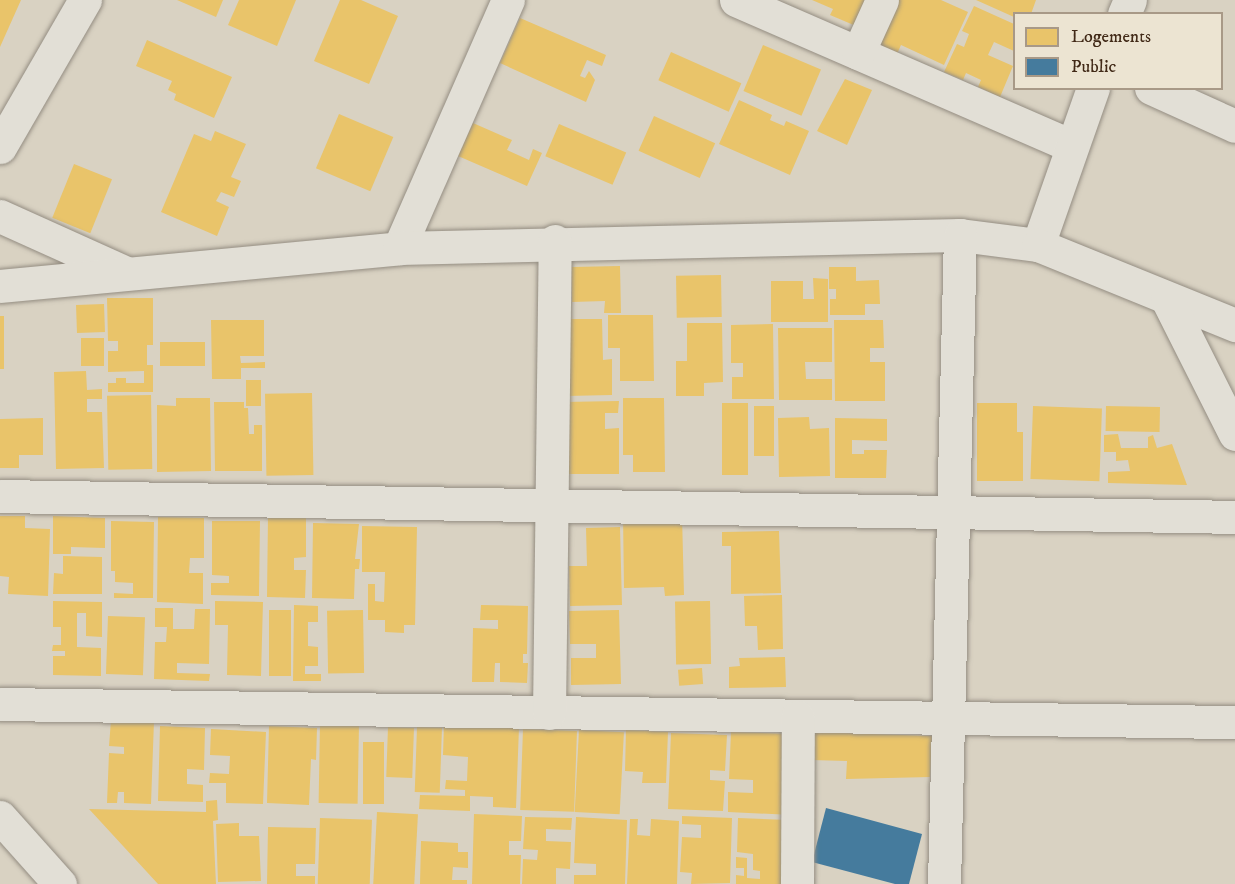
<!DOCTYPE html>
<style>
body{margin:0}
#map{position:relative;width:1235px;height:884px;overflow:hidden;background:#d9d2c2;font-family:"IM FELL DW Pica",serif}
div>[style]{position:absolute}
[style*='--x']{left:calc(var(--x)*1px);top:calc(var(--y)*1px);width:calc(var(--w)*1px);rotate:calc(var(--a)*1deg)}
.homes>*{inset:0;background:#e9c46a;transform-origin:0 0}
.public>*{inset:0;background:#457b9d}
.roads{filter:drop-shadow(0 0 2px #948d82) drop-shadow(0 0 2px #948d82)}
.minor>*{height:33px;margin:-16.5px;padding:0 16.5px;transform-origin:16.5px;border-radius:16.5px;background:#e2dfd6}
.tertiary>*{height:33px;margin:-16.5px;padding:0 16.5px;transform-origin:16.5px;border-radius:16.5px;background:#e2dfd6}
span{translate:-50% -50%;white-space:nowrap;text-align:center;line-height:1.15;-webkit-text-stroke:6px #ece4d2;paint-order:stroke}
.legend{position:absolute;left:1013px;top:12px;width:210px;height:78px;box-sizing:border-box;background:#ece4d2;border:2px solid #a89987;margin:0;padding:8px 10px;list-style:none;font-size:18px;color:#412917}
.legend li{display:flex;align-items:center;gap:12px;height:30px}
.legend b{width:30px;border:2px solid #a89987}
</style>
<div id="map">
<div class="homes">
<i style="clip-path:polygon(0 0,21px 0,0 47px)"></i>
<i style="clip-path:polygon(177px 0,223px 0,216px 17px)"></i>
<i style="clip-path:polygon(239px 0,296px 0,277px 46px,228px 25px)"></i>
<i style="clip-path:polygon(340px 0,361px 0,398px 16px,369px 84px,314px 61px)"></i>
<i style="clip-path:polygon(812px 0,867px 0,856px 26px,830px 15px,833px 9px)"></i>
<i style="clip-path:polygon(895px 0,941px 0,968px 12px,944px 65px,901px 45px,897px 54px,875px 44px)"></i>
<i style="clip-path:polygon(976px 0,1041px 0,1036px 0,1031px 14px,1014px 14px,1014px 17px)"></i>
<i style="clip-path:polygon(974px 6px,1014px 24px,1014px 51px,994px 42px,988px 55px,1013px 66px,1000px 97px,978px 87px,981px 80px,966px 73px,963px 80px,944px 72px,957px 44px,964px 47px,969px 34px,962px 31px)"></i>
<i style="clip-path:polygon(520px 18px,606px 55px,602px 66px,587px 60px,580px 76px,585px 78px,589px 71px,595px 80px,586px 102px,500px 63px)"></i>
<i style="clip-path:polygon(147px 40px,232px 77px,214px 118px,174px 100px,176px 94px,168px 90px,172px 81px,136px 66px)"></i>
<i style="left:763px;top:45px;width:63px;height:50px;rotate:23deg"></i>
<i style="left:671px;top:52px;width:77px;height:31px;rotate:24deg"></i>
<i style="clip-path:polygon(845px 79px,872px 90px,847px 145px,817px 131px)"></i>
<i style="clip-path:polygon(739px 100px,772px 115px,770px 120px,784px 126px,786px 121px,809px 131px,790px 175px,719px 144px)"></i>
<i style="left:339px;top:114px;width:59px;height:59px;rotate:23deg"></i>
<i style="left:654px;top:116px;width:67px;height:38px;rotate:24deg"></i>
<i style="clip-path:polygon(473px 123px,512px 140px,507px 150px,529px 160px,533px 149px,542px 153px,527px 186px,458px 156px)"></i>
<i style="left:559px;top:124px;width:73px;height:35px;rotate:23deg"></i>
<i style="clip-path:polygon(215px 131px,246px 144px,231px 177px,241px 181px,234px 197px,221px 192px,216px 201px,229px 207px,217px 236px,161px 212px,194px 134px,211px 141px)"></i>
<i style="left:74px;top:164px;width:41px;height:58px;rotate:22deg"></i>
<i style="clip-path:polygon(620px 266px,621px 313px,604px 313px,605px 301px,572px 302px,571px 267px)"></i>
<i style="clip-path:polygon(829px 267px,856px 267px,856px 281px,879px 280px,880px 304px,865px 304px,865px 315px,830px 315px,830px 299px,836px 299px,836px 289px,829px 289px)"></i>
<i style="left:721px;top:275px;width:42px;height:45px;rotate:89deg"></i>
<i style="clip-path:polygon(813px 278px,828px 279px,828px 322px,771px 322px,771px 281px,803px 281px,803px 299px,814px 299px)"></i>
<i style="clip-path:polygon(107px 298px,153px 298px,153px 345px,147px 345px,147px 365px,153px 365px,153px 392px,108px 392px,108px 383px,116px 383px,116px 378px,126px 378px,126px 383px,144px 383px,144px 371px,108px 372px,108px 351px,118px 351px,118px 341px,108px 341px)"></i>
<i style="left:104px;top:304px;width:28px;height:28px;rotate:88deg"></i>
<i style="clip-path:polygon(608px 315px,653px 315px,654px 381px,620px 381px,620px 348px,608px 348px)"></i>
<i style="left:0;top:316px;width:4px;height:53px"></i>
<i style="clip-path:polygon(564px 319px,602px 319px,603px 360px,612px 359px,612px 395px,566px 396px)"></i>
<i style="clip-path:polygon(211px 320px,264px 320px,264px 356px,240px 356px,241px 363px,265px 362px,265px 368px,241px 368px,241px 379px,212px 379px)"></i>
<i style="clip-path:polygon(834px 320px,883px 320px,884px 348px,870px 348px,870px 362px,885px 362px,885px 401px,835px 401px)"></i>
<i style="clip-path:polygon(687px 323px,722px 323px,723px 382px,704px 383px,704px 396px,676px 396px,676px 361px,687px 361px)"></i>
<i style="clip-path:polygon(773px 324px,774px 399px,732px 399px,732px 377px,743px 377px,743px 363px,731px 363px,731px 325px)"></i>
<i style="clip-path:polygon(778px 328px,832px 328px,832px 362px,805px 362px,806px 379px,832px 379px,832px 400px,779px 400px)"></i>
<i style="left:81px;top:338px;width:23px;height:28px"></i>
<i style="left:205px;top:342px;width:24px;height:45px;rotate:90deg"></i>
<i style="clip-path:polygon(86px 371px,87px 390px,102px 389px,102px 399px,87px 399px,87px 412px,102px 412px,104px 468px,56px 469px,54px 372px)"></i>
<i style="left:246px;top:380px;width:15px;height:26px"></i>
<i style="left:312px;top:393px;width:82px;height:47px;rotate:89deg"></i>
<i style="left:151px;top:395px;width:74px;height:44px;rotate:89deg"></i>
<i style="clip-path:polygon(176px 398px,210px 398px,211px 471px,157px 472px,157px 405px,176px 406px)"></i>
<i style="clip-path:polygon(623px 398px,664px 398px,665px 472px,633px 472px,633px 455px,623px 455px)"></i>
<i style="clip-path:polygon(619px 401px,618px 413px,605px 413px,605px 429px,619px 428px,619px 474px,564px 474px,563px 402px)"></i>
<i style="clip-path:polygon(214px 402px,244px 402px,244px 408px,248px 408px,249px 434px,254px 434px,254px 425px,262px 425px,262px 471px,215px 471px)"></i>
<i style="left:722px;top:403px;width:26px;height:72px"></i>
<i style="clip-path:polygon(977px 403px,1017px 403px,1017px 432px,1023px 432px,1023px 481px,977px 481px)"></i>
<i style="left:754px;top:406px;width:20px;height:50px"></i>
<i style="left:1033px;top:406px;width:69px;height:73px;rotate:2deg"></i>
<i style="left:1106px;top:406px;width:54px;height:25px;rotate:1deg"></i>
<i style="clip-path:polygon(809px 417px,810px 429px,829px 428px,830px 476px,779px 477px,778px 418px)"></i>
<i style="clip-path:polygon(43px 418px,43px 455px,19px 455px,19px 468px,0 468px,0 419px)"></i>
<i style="clip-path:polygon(835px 418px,887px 419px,887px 441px,852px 440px,852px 454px,864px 454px,864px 450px,887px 450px,886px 478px,835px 478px)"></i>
<i style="clip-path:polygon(1118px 434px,1121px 448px,1148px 448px,1148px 437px,1153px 435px,1157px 448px,1172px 444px,1187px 485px,1108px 483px,1108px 472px,1130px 471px,1128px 460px,1116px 461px,1116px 452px,1104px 452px,1104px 435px)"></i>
<i style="clip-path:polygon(682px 515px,684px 595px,665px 596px,664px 587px,624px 588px,623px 516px)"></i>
<i style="clip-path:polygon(0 516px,25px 516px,25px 528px,50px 529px,48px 596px,8px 594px,9px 577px,0 576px)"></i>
<i style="clip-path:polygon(53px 516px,105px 518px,105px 548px,71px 547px,71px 554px,53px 554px)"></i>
<i style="clip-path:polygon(268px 516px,306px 517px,306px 557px,294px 558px,294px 570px,306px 570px,305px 598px,267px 597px)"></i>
<i style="clip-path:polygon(158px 517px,204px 518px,204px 558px,190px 558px,189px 573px,203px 573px,203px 604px,157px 602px)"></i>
<i style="clip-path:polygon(111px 521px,154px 522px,153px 598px,114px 598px,114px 593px,133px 594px,133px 583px,115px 582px,115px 571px,111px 571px)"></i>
<i style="clip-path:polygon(212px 521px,260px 521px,259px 596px,211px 595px,211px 583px,229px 583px,229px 576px,212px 575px)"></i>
<i style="clip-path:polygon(313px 523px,359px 524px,355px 559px,360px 559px,359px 569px,355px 569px,354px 599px,312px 598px)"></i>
<i style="clip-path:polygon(362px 526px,417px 527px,415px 625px,404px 625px,404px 633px,385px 632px,385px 620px,368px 620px,368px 584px,375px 584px,375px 601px,384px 602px,385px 572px,362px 572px)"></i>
<i style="clip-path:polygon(620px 527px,622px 605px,570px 606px,569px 566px,587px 566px,586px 528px)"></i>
<i style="clip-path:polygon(779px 531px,781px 593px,731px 594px,731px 546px,722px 546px,722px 532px)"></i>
<i style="clip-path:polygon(63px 556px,102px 557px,102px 594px,53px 594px,54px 573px,63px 574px)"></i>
<i style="clip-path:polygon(782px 595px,783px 649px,758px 650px,757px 626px,745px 626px,744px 596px)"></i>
<i style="clip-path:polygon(53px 601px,102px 602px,102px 637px,86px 636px,86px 613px,77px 613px,77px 647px,101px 648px,101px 676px,53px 675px,53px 656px,65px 656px,65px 651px,52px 651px,53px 645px,61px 645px,61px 627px,53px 627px)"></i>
<i style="clip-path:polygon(215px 601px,263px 602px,261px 676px,227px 675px,228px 625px,215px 625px)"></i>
<i style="left:710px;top:601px;width:63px;height:35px;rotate:89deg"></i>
<i style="clip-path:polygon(294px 605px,318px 606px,318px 622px,308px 622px,308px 646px,318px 647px,318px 666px,305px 666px,305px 674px,321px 674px,321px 681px,293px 681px)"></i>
<i style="clip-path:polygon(481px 605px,528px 606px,527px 654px,523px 654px,523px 663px,528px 663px,527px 683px,500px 682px,500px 663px,495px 663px,494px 682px,472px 682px,473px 628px,498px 629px,498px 620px,480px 620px)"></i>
<i style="clip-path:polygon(155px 608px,173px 608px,173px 629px,194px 629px,195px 609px,210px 609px,209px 664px,177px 663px,177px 673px,210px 674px,209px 681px,154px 679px,155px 642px,166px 642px,167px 627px,155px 627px)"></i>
<i style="left:269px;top:610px;width:22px;height:66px"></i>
<i style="left:363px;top:610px;width:63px;height:36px;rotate:89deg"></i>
<i style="clip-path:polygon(619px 610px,621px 684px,571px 685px,571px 658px,596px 658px,596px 644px,570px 644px,569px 611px)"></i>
<i style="left:108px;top:616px;width:37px;height:58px;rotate:2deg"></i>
<i style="clip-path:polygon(785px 657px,786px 687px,729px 688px,729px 667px,740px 666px,739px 658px)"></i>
<i style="left:702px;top:668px;width:16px;height:24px;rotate:86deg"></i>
<i style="clip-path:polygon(111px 720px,154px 721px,151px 804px,124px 803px,124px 792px,118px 792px,117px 803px,107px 803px,109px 753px,124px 754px,124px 747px,109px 746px)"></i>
<i style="left:320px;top:723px;width:39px;height:80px;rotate:1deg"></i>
<i style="clip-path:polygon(444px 723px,519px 727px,516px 808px,493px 807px,493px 797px,470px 796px,470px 811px,419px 809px,420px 795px,465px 796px,465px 790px,445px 789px,446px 780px,467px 781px,468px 757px,443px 755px)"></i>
<i style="clip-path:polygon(160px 726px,205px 728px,204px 770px,187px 769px,187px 784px,203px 785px,203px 802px,158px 801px)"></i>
<i style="clip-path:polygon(269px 726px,317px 728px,316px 760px,311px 759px,309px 805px,267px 803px)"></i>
<i style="left:388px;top:727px;width:26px;height:50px;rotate:2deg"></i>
<i style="left:417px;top:727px;width:25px;height:65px;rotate:2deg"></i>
<i style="clip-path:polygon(211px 729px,266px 732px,263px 804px,226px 803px,226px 783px,209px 783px,210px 773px,229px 774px,230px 756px,210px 755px)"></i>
<i style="left:523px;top:729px;width:54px;height:81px;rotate:2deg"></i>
<i style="left:579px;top:730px;width:45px;height:82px;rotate:3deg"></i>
<i style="clip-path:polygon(626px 730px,668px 732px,666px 783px,642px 783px,643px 772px,625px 771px)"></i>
<i style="clip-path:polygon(731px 732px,795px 734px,792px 815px,728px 812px,728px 792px,753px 793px,753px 780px,729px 779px)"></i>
<i style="clip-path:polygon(812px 732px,932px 736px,930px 777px,846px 779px,847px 761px,811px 760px)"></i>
<i style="clip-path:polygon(671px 733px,727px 735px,725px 771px,710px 770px,710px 780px,725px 781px,723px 811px,668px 809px)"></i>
<i style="left:363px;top:742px;width:21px;height:62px"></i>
<i style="clip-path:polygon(217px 800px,218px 820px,213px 821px,216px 884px,158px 884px,89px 809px,206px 812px,206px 801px)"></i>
<i style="left:377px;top:812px;width:41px;height:72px;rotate:3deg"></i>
<i style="clip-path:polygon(474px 814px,522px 816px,521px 841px,509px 841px,509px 855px,521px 855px,520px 884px,472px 884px)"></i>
<i style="clip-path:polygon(682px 816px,732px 818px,730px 883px,691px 884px,692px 873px,680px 872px,682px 837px,701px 838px,701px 825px,682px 824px)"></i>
<i style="clip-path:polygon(525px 817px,572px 818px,571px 830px,546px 829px,546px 841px,571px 842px,570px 869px,556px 868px,556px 884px,522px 884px,523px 859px,537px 860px,538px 850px,523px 849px)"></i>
<i style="clip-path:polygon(576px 817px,627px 820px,625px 884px,574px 884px,574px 875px,596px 875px,596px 864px,574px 863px)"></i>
<i style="left:320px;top:818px;width:52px;height:66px;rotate:2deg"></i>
<i style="clip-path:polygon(738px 818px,788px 820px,786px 884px,736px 884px,736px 875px,744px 876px,744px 868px,736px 868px,736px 857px,747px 858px,747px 878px,760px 879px,760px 871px,753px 870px,753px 854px,737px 852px)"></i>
<i style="clip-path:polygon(630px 819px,638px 819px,637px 835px,650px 836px,651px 819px,679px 821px,677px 884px,627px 884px)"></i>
<i style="clip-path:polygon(239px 823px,239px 836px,259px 836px,261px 881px,218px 882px,216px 824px)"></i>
<i style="clip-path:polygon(268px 827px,316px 828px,315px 864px,296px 864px,296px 876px,315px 876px,315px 884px,267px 884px)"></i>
<i style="clip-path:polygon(421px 841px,458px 843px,458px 852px,468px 852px,468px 868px,453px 867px,452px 880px,467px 880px,467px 884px,420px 884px)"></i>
</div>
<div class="public">
<i style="clip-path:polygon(826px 808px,922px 834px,909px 884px,895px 884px,812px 862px)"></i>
</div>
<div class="roads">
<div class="minor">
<i style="--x:736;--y:0;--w:364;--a:23.5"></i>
<i style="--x:1124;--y:14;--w:15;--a:-67"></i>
<i style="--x:858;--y:53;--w:58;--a:-65.6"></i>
<i style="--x:1151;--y:88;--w:92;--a:24.3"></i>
<i style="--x:0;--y:147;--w:170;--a:-60"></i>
<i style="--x:0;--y:216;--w:138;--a:24.3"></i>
<i style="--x:1038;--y:245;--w:166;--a:-70.7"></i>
<i style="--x:399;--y:248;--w:271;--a:-66.3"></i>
<i style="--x:0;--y:286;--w:401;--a:-5.4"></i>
<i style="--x:399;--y:248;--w:561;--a:-1.33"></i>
<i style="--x:960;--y:235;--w:79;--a:7.3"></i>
<i style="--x:1038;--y:245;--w:213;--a:22.1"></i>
<i style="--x:1167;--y:299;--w:151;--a:63.3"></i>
<i style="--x:0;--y:496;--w:1235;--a:0.97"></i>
<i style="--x:0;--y:704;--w:1235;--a:0.84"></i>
<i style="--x:549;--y:713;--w:472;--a:-89.3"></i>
<i style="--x:797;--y:884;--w:167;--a:-89.7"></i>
<i style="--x:944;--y:884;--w:649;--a:-88.59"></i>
</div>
<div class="tertiary">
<i style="--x:0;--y:817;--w:90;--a:48.2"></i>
</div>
</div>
<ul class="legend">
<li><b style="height:16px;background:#e9c46a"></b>Logements</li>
<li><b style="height:16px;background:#457b9d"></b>Public</li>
</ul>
</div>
